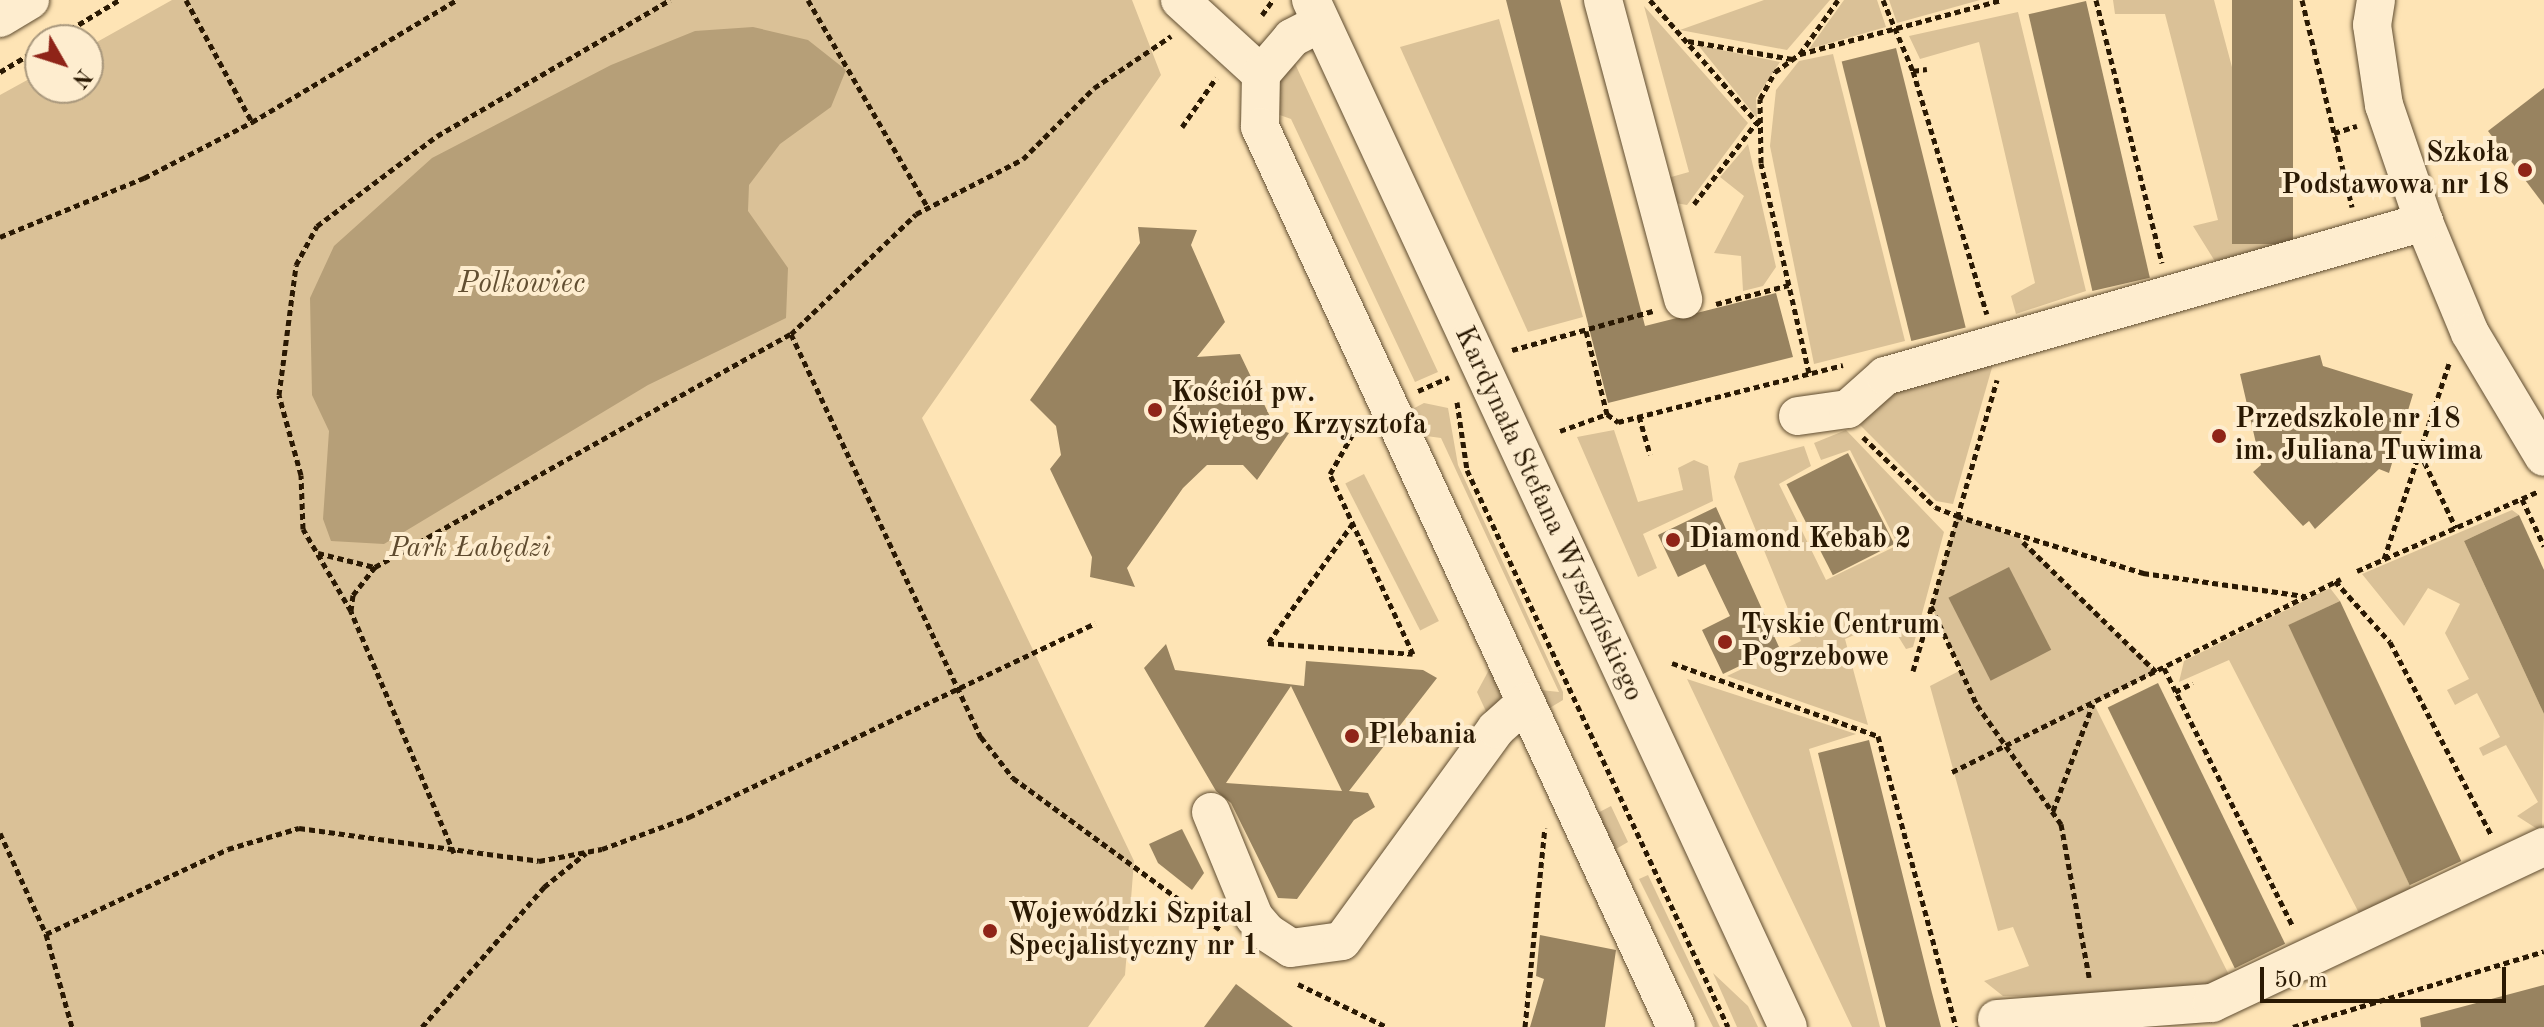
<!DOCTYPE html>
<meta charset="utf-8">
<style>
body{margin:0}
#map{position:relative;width:2544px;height:1027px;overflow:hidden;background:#fee4b5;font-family:"Old Standard TT",serif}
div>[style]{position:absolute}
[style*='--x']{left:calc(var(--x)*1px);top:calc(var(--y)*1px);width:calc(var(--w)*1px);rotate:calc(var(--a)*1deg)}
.green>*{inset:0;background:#dac197;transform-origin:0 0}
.water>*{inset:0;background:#b69f78}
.building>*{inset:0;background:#988360;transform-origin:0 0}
.path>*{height:5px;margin-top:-2.5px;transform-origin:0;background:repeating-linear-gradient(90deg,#2a1903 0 6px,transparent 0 10px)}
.roads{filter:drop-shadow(0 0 2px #5f4c30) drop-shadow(0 0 2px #5f4c30)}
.minor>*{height:38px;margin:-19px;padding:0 19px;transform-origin:19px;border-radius:19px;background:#feedcf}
.dots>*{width:22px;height:22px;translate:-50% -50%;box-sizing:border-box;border:4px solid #feedcf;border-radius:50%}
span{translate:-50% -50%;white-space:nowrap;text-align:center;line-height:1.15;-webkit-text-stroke:8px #feedcf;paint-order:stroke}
.poi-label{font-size:28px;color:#2a1903;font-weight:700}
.right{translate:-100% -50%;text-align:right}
.left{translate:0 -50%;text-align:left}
.street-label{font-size:28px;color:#2a1903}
.park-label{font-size:28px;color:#5f4b2f;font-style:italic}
.water-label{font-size:30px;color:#624f32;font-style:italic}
.north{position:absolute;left:24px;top:24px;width:80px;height:80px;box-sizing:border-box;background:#feedcf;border:2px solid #a9987d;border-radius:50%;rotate:129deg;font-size:22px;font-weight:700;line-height:32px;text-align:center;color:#2a1903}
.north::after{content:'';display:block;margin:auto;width:28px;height:36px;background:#8f2418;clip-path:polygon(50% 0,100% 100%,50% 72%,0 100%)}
.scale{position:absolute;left:2260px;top:967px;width:246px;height:36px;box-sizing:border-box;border:4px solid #2a1903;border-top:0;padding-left:10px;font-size:24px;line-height:28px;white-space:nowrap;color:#2a1903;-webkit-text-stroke:6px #feedcf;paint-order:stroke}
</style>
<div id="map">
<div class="green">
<i style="clip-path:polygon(172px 0,1132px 0,1161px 75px,922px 418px,1134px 861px,1125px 975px,1088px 1027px,0 1027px,0 95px,40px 73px,40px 88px,88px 88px,88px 47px)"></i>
<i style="clip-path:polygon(1764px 0,1830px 0,1787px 50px,1680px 30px)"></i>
<i style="clip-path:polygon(1844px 0,1877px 0,1886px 27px,1809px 49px)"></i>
<i style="clip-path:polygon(1889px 0,1980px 0,1897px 23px)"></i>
<i style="clip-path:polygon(2113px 0,2214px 0,2280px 246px,2216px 263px,2193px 226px,2218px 220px,2165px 14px,2115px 14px)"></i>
<i style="clip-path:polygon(1644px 6px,1748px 123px,1687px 205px,1675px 203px,1664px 179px,1689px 172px)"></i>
<i style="clip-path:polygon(2018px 12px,2086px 291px,2016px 314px,2011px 296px,2035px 283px,1979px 42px,1920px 59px,1909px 36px)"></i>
<i style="clip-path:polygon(1499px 19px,1583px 317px,1528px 332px,1400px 47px)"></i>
<i style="clip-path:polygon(1698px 45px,1780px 62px,1756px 98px,1757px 118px)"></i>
<i style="clip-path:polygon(1833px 54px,1905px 341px,1814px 364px,1770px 146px,1776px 90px,1799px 61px)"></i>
<i style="clip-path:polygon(1291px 55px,1438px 372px,1415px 382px,1291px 119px,1263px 109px)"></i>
<i style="clip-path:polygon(1748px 144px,1776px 267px,1763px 286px,1743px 291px,1741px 256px,1714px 253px,1744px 196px,1720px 177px)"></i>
<i style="clip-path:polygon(1993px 364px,1953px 504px,1936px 501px,1854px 419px,1875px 397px)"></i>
<i style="clip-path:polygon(1424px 403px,1448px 408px,1458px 465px,1563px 692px,1563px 700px,1538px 715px,1532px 689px,1559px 692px,1441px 438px,1419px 435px,1403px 414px)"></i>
<i style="clip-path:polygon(1614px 430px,1638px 502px,1683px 490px,1678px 468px,1694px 460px,1708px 466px,1713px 501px,1643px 534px,1657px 568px,1638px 577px,1577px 437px)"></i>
<i style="clip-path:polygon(1846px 430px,1944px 532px,1913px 647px,1906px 649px,1888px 620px,1845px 639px,1868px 725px,1727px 676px,1801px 641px,1734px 477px,1739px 463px,1804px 446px,1811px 466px,1779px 484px,1826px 580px,1898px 545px,1850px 450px,1821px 460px,1814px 443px)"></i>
<i style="left:1364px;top:474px;width:165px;height:21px;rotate:63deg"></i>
<i style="clip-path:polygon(2512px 510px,2519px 515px,2464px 541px,2544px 714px,2542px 832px,2517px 816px,2538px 802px,2506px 745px,2483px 756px,2479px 748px,2500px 737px,2477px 693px,2455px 705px,2447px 690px,2469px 679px,2445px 633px,2460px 604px,2428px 588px,2404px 626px,2362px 574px)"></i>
<i style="clip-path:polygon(1957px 516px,2019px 538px,2156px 672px,2094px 704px,2230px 977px,2189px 992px,2093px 998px,2003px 996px,1984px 981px,2029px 966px,2013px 927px,1998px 931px,1930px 686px,1961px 670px,1931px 606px)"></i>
<i style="clip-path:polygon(2330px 588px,2340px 601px,2289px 625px,2411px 888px,2361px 917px,2229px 660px,2179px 682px,2184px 661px)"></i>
<i style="clip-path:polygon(1490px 668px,1501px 696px,1490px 720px,1477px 692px)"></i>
<i style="clip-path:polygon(1687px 679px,1856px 734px,1809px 749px,1880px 1027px,1852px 1027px)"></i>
<i style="clip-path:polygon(1611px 806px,1628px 842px,1616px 849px,1630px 878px,1617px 878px,1590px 817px)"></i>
<i style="clip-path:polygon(1648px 875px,1720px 1027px,1713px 1027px,1639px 879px)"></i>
<i style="clip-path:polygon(1713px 973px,1748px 1006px,1758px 1027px,1737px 1027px)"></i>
</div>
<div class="water">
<i style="clip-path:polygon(753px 27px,808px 40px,846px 70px,831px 107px,780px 144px,749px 185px,748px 211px,788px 268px,786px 318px,648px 385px,384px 544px,331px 541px,323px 519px,329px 431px,312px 395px,310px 298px,334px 246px,432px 158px,611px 65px,695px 31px)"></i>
</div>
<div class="building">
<i style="clip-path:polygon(1506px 0,1560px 0,1645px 326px,1776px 293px,1793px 357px,1608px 403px)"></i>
<i style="left:2232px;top:0;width:61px;height:244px"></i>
<i style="left:2086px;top:1px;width:284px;height:59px;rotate:77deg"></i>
<i style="left:1896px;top:48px;width:288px;height:56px;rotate:76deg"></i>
<i style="clip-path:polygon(2544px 88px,2544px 205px,2488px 131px)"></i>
<i style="clip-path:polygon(1138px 227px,1197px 230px,1191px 245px,1225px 322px,1197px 357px,1240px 354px,1276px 429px,1289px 433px,1257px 480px,1243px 465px,1207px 465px,1183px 488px,1127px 568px,1135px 587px,1090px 577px,1092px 557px,1050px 469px,1061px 455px,1056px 426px,1030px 400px,1140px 243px)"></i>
<i style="clip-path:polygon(2320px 355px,2323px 366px,2413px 394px,2389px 473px,2379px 469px,2315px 529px,2309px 521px,2303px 526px,2253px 472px,2261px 465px,2240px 374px)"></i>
<i style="left:1848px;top:453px;width:102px;height:69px;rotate:63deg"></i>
<i style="clip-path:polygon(1716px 507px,1779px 647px,1723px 674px,1702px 630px,1730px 616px,1705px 564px,1678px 577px,1658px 535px)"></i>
<i style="clip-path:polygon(2519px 515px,2544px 570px,2544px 714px,2464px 541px)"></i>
<i style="left:2009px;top:567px;width:93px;height:68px;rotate:63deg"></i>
<i style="left:2340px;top:601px;width:287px;height:57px;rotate:65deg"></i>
<i style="clip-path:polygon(evenodd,1166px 644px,1175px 670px,1304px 686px,1306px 661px,1423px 670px,1437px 678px,1349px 791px,1368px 793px,1375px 807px,1354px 820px,1297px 899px,1278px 898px,1231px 803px,1216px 791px,1144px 668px,1166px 644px,1291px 686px,1342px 791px,1226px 783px,1291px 686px)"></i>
<i style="left:2158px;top:683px;width:290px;height:56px;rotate:64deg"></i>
<i style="clip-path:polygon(1869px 740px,1932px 993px,1941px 1027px,1886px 1027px,1860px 925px,1818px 753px)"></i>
<i style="clip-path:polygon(1182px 829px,1204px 873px,1192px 890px,1158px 863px,1149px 844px)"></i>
<i style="clip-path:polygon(1540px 935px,1616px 950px,1605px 1027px,1530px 1027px,1544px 979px,1536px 976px)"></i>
<i style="clip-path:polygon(1236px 984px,1293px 1027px,1204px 1027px)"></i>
<i style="clip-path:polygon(2544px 985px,2544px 1027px,2421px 1027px,2420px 1018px)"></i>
</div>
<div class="path">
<i style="--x:186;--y:0;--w:139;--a:61.6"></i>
<i style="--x:808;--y:0;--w:238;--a:60"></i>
<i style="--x:1650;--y:0;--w:169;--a:48.8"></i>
<i style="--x:1883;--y:0;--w:77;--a:67.1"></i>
<i style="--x:1913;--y:71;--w:254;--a:73.1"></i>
<i style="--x:2096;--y:0;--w:271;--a:75.9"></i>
<i style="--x:2302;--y:0;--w:213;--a:76.4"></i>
<i style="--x:1262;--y:15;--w:19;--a:-54"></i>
<i style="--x:53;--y:40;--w:77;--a:-31.2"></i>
<i style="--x:1688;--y:41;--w:106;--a:9.8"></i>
<i style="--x:1800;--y:54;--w:66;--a:-54.9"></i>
<i style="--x:1913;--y:71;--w:14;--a:-8"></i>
<i style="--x:0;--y:72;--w:47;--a:-31"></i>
<i style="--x:1182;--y:127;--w:60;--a:-55.2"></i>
<i style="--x:2334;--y:133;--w:24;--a:-17"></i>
<i style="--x:1694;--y:204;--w:102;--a:-52.6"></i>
<i style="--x:0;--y:237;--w:156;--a:-22.3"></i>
<i style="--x:144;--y:178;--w:122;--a:-27.4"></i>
<i style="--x:252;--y:122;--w:239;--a:-30.8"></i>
<i style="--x:1716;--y:304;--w:75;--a:-14.6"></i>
<i style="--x:1586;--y:331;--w:86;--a:75.8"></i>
<i style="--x:1607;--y:414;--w:14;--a:36"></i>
<i style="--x:1618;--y:422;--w:232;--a:-14.2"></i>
<i style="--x:791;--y:334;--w:446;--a:64.8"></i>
<i style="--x:981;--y:737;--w:52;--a:52"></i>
<i style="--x:1013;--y:778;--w:258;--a:36.2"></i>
<i style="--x:1512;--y:350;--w:146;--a:-15.5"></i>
<i style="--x:1809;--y:373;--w:215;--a:-102.9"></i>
<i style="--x:1761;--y:163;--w:64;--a:-90.9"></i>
<i style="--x:1760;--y:99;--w:31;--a:-61"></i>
<i style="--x:1775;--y:72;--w:31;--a:-36"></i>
<i style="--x:1800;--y:54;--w:209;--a:-15"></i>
<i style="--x:1418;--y:391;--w:34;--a:-24"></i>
<i style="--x:1457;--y:402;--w:69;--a:81.6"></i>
<i style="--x:1467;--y:470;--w:615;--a:64.89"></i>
<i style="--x:1639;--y:416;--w:40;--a:74"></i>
<i style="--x:1560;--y:431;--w:50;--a:-19.9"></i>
<i style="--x:1863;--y:437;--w:100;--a:44.2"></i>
<i style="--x:1935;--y:507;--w:24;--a:22"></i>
<i style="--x:1957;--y:516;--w:195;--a:17"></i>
<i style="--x:2143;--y:573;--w:164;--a:8.1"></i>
<i style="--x:2420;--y:453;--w:83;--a:64.4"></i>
<i style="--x:2522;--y:499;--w:52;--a:64.9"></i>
<i style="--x:1353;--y:523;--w:147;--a:125.3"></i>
<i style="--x:1268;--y:643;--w:145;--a:4.3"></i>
<i style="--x:1413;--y:654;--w:198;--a:-114.8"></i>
<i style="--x:1330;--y:474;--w:56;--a:-60.3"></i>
<i style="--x:2023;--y:542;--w:186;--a:44.3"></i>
<i style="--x:318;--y:553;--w:58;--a:14"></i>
<i style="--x:2384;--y:559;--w:206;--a:-71.6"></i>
<i style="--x:2357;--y:571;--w:197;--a:-23.7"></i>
<i style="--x:2335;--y:581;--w:82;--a:48"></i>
<i style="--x:2390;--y:642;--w:217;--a:62.3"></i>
<i style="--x:1931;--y:606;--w:109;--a:65.1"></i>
<i style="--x:1977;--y:705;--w:146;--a:54.8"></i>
<i style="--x:2061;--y:824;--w:156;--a:79.6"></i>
<i style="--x:351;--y:611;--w:95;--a:-120.3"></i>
<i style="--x:303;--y:529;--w:54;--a:-92.1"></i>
<i style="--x:301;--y:475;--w:83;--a:-105.4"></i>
<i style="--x:279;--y:395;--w:131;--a:-82.5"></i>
<i style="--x:296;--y:265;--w:44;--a:-61.7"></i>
<i style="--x:317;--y:226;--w:150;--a:-36.9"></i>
<i style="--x:437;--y:136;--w:270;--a:-30.3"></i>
<i style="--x:1672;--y:663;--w:219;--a:19.5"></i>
<i style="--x:1878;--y:736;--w:301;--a:75"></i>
<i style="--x:2164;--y:668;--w:289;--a:63.5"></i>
<i style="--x:1913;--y:671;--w:303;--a:-73.9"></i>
<i style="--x:2175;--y:692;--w:20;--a:-27"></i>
<i style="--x:1952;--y:772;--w:434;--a:-26.4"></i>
<i style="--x:2053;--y:811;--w:114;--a:-69.5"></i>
<i style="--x:0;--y:833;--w:111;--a:65.5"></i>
<i style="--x:46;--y:934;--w:97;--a:74.4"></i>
<i style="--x:454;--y:853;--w:263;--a:-113.1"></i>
<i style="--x:351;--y:611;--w:16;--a:-83"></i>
<i style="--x:353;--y:595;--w:36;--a:-52"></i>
<i style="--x:375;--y:567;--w:477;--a:-29.3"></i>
<i style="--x:791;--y:334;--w:173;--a:-43.8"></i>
<i style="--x:916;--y:214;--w:120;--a:-27.2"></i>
<i style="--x:1023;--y:159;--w:100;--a:-45"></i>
<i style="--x:1094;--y:88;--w:93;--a:-34"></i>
<i style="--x:46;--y:934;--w:201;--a:-25"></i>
<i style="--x:228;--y:849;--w:74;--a:-16.5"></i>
<i style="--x:299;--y:828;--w:242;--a:7.8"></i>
<i style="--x:539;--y:861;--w:64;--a:-10.8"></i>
<i style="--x:602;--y:849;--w:93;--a:-20.2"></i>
<i style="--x:689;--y:817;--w:450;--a:-25.5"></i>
<i style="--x:1298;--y:984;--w:99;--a:25.8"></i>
<i style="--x:422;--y:1027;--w:186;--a:-48.9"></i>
<i style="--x:544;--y:887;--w:54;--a:-39"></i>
<i style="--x:1525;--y:1027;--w:200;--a:-84.3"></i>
<i style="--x:2293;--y:1027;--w:262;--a:-16.8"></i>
</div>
<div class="roads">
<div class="minor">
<i style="--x:1180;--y:0;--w:110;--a:42.4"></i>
<i style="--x:1311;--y:0;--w:1132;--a:65.09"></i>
<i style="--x:1603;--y:0;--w:310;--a:75"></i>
<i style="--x:2376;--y:0;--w:25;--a:99"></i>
<i style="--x:2372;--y:25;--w:81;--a:81.5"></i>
<i style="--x:2384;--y:105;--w:124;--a:71.1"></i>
<i style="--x:2424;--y:222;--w:120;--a:67.5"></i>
<i style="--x:2470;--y:333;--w:144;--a:59.2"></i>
<i style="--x:0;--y:18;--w:35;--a:-31"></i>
<i style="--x:1321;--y:23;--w:33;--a:153"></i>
<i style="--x:1292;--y:38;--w:48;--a:130.7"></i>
<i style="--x:1261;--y:74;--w:53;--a:91.1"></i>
<i style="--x:1260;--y:127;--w:991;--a:65.19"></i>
<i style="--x:1798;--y:416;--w:50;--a:-8"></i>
<i style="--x:1848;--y:409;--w:50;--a:-41.7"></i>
<i style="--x:1885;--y:376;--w:561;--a:-15.95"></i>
<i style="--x:1211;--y:812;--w:113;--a:67.7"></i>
<i style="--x:1254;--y:917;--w:21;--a:49"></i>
<i style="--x:1268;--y:933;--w:27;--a:33"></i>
<i style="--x:1291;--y:948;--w:51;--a:-7.8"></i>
<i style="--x:1342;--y:941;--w:262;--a:-54"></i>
<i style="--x:1496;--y:729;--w:40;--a:-42"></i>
<i style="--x:1997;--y:1019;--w:216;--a:-4.3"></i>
<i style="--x:2212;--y:1003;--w:367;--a:-25.2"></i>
</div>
</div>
<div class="dots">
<i style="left:2525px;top:170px;background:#8f2418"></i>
<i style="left:1155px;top:410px;background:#8f2418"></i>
<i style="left:2219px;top:436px;background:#8f2418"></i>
<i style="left:1673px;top:540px;background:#8f2418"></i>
<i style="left:1725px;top:642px;background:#8f2418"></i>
<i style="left:1352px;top:736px;background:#8f2418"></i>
<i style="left:990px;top:931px;background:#8f2418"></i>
</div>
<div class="poi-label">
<span class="right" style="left:2509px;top:170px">Szkoła<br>Podstawowa nr 18</span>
<span class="left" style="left:1171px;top:410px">Kościół pw.<br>Świętego Krzysztofa</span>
<span class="left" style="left:2235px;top:436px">Przedszkole nr 18<br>im. Juliana Tuwima</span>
<span class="left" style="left:1689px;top:540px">Diamond Kebab 2</span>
<span class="left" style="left:1741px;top:642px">Tyskie Centrum<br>Pogrzebowe</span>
<span class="left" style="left:1368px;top:736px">Plebania</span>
<span class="left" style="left:1008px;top:931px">Wojewódzki Szpital<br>Specjalistyczny nr 1</span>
</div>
<div class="street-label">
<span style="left:1548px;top:514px;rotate:65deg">Kardynała Stefana Wyszyńskiego</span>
</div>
<div class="park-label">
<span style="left:470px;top:549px">Park Łabędzi</span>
</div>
<div class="water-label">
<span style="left:522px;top:284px">Polkowiec</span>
</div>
<div class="north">N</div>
<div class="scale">50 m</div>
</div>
